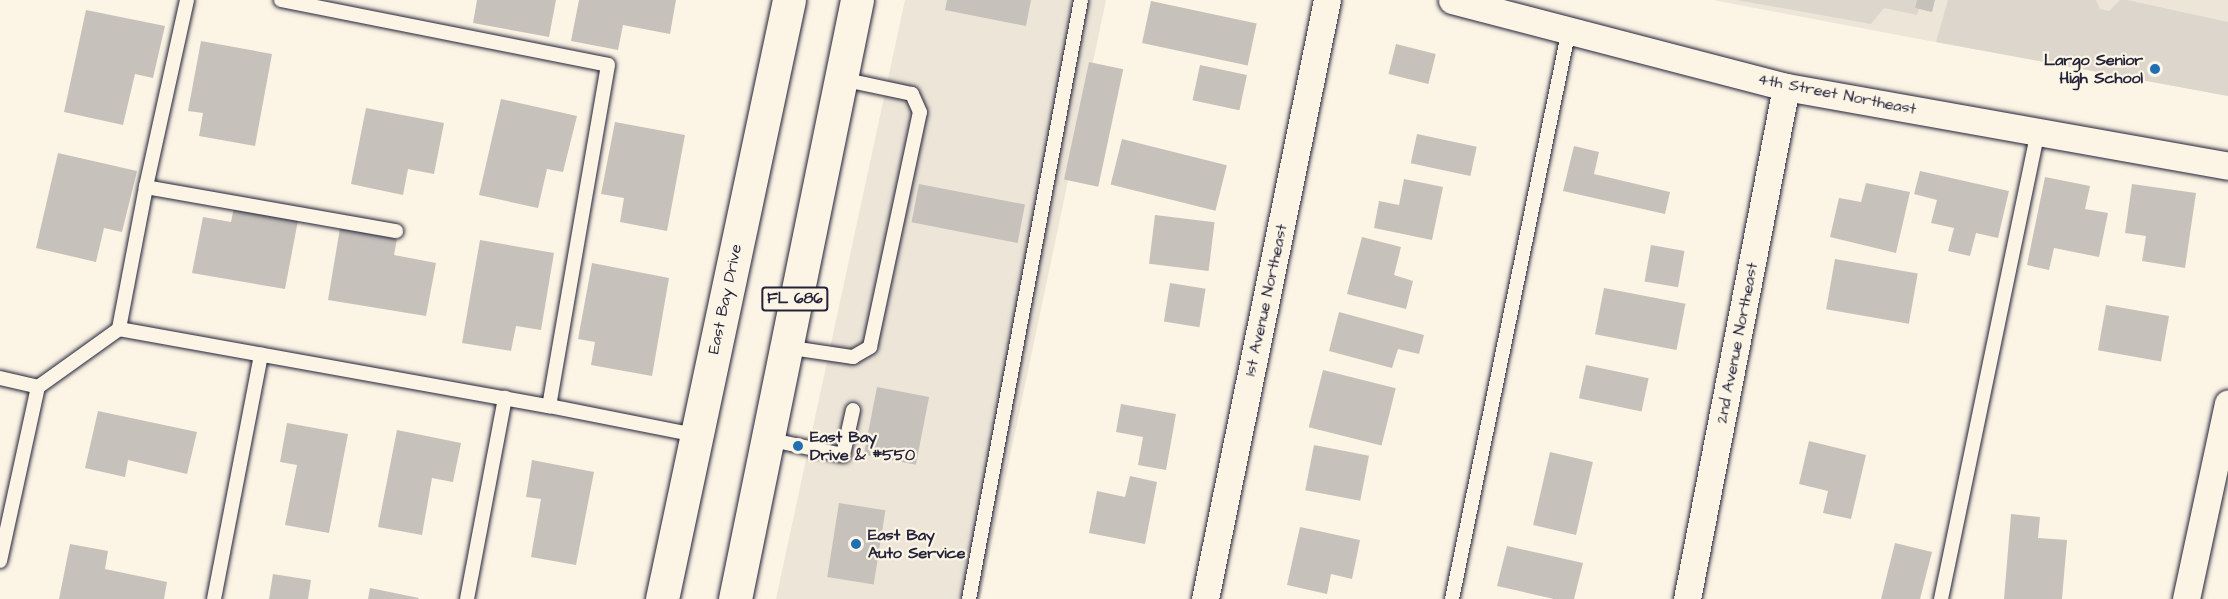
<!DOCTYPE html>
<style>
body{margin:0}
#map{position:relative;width:2228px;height:599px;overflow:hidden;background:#fcf5e5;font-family:"Architects Daughter",sans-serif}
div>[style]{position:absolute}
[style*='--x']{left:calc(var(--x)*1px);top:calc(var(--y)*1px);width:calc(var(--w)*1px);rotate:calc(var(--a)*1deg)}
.built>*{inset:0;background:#ece5d8}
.green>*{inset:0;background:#dcd6cc}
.building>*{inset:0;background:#c6c1bb;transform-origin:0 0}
.roads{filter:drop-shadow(0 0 2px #22223b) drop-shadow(0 0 2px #22223b)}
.lane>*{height:14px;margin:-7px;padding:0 7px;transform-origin:7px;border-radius:7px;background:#fcf5e5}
.street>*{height:27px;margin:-13.5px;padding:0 13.5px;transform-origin:13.5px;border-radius:13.5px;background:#fcf5e5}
.primary>*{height:33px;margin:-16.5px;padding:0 16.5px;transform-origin:16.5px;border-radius:16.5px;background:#fcf5e5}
.dots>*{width:16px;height:16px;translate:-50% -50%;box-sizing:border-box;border:3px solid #fcf5e5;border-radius:50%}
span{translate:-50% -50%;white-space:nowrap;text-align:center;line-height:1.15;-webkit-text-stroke:4.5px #fcf5e5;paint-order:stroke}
.shield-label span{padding:2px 4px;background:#fcf5e5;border:2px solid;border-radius:4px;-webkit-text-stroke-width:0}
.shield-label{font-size:15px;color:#22223b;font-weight:700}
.poi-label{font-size:16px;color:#22223b;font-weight:700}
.right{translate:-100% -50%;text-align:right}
.left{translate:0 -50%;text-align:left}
.street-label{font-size:16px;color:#22223b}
</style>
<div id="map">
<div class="built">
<i style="clip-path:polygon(905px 0,1106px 0,980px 599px,776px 599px)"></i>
<i style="clip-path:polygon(1713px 0,2228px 0,2228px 96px,1919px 39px)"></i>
</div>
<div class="green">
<i style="clip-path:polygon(1737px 0,1917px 0,1915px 8px,1919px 9px,1917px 15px,1884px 8px,1871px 24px)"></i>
<i style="clip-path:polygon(1948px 0,2096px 0,2100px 9px,2109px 11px,2120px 0,2127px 0,2228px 22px,2228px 96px,1936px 42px)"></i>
</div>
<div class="building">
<i style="clip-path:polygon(477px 0,556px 0,549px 37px,473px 23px)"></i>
<i style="clip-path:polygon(579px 0,676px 0,670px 34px,623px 25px,618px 50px,571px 41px)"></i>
<i style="clip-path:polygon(947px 0,1031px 0,1026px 26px,945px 10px)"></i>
<i style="clip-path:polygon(1917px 0,1935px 0,1932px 12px,1915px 8px)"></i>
<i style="left:1151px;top:1px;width:108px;height:43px;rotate:12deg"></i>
<i style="clip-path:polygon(86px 10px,165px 26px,153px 78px,135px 74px,123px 125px,64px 112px)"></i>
<i style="clip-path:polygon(201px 41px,272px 54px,255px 146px,199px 136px,203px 113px,188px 111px)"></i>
<i style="left:1396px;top:44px;width:41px;height:31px;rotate:14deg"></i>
<i style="left:1089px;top:62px;width:35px;height:120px;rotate:12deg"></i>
<i style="left:1200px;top:65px;width:48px;height:36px;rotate:12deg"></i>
<i style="clip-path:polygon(501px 99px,577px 116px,563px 172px,547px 169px,538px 208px,479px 195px)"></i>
<i style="clip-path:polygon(366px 108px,444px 123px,434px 174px,408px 169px,403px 195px,351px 184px)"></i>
<i style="clip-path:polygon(615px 122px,685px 135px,667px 231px,620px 222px,624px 198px,601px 194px)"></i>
<i style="left:1417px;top:134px;width:61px;height:30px;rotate:12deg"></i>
<i style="left:1122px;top:139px;width:108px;height:47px;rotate:14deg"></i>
<i style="clip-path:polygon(1574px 146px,1599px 152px,1594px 174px,1670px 192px,1665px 214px,1563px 191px)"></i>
<i style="clip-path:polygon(58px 153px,137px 171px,122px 232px,104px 228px,96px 262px,36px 248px)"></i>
<i style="clip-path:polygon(1920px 171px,2009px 191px,1998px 238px,1976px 233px,1970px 256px,1948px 251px,1954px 228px,1931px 223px,1937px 200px,1914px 194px)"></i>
<i style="clip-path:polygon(2045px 177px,2090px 186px,2085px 209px,2108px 213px,2099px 257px,2054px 248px,2049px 270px,2027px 265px)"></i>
<i style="clip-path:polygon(1404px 179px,1443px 187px,1432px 240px,1374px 228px,1379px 201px,1399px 205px)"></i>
<i style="clip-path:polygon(1866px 183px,1910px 192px,1896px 253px,1830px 237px,1839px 198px,1861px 202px)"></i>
<i style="left:919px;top:184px;width:108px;height:39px;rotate:11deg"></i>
<i style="clip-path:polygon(2132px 184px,2196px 193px,2185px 268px,2142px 261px,2146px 236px,2125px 233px)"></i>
<i style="clip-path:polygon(235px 203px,299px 215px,285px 289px,192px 273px,203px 217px,231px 222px)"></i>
<i style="left:1155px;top:215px;width:60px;height:49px;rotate:7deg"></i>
<i style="clip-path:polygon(340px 228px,397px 239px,394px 255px,436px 263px,426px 316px,328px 300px)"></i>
<i style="clip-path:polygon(1362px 237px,1401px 247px,1394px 275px,1413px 281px,1406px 309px,1347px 294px)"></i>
<i style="clip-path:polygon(480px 240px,554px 253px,541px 330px,516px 326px,511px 351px,462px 343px)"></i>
<i style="left:1651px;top:245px;width:34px;height:37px;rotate:10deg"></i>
<i style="left:1835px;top:259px;width:84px;height:51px;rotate:10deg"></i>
<i style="clip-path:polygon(592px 263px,669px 278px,652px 376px,591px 365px,595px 342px,578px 339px)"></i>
<i style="left:1170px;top:283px;width:36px;height:39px;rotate:9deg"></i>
<i style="left:1604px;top:288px;width:83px;height:47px;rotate:11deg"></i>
<i style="left:2106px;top:305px;width:64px;height:46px;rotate:10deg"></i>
<i style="clip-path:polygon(1339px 312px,1424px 335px,1419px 354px,1398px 349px,1392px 368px,1329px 351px)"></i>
<i style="left:1586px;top:365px;width:64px;height:34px;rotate:12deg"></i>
<i style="left:1323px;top:370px;width:75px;height:59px;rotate:14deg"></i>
<i style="left:877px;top:387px;width:53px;height:69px;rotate:11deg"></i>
<i style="clip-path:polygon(1121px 404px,1176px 414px,1166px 470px,1138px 465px,1143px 437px,1116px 432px)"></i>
<i style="clip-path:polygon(98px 411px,197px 432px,187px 474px,128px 460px,125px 477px,85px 468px)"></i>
<i style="clip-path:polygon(287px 423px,348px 434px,329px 533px,285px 525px,297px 465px,280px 462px)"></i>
<i style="clip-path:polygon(397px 430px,461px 443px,453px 482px,432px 478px,422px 535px,378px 527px)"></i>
<i style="clip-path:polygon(1809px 441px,1866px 455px,1851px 519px,1823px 513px,1828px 491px,1799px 484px)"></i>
<i style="left:1314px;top:445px;width:56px;height:46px;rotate:11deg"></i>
<i style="left:1550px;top:452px;width:44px;height:75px;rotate:13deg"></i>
<i style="clip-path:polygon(532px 460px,594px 472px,576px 565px,531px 557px,541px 499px,526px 497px)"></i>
<i style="clip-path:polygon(1130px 476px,1157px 482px,1145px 544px,1089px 533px,1097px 491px,1125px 497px)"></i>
<i style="left:839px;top:503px;width:47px;height:75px;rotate:9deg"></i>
<i style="clip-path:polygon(2011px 514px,2040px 517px,2038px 538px,2067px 540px,2062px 599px,2004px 599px)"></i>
<i style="clip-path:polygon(1300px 527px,1360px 540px,1352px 579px,1331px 574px,1327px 594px,1287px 585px)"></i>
<i style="clip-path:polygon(1895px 543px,1932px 552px,1920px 599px,1881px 599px)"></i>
<i style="clip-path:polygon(70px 544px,108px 551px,105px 569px,167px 582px,164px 599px,59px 599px)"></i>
<i style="clip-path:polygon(1507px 546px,1583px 563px,1574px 599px,1554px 599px,1497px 586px)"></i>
<i style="clip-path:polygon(273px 574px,311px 580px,308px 599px,269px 599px)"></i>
<i style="clip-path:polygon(370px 588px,419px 598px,418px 599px,368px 599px)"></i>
</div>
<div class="roads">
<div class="lane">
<i style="--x:187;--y:0;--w:191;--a:102.4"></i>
<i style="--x:146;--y:187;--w:254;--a:10"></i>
<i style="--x:281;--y:0;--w:333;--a:11.2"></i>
<i style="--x:608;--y:65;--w:346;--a:99.8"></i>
<i style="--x:549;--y:406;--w:150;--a:11.2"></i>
<i style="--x:146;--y:187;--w:145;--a:100.8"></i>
<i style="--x:119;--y:329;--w:437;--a:10.2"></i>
<i style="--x:785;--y:347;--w:69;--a:8.4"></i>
<i style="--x:853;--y:357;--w:20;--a:-30"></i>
<i style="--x:870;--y:347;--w:240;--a:-78"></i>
<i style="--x:920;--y:112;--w:20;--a:-114"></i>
<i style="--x:912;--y:94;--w:73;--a:-168.1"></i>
<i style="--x:0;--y:378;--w:39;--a:13"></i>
<i style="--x:767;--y:439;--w:78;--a:11.9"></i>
<i style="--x:843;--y:455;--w:46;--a:-77.5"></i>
<i style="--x:0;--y:561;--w:178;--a:-77.7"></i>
<i style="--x:38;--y:387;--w:100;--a:-35.6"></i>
<i style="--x:214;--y:599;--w:249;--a:-79.1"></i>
<i style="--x:467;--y:599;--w:205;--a:-79.3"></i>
<i style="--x:969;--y:599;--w:609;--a:-79.41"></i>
<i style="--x:1452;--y:599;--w:582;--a:-78.4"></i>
<i style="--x:1941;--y:599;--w:477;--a:-78.3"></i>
</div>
<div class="street">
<i style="--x:1452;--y:0;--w:345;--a:14.6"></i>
<i style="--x:1786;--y:87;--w:449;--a:10.1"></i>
<i style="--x:1205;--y:599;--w:611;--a:-78.49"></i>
<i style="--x:1687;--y:599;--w:521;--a:-79.06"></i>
<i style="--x:2186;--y:599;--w:200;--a:-77.9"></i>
</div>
<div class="primary">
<i style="--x:662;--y:599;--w:612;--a:-78.03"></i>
<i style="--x:735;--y:599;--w:611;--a:-78.49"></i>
</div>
</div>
<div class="dots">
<i style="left:2155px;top:69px;background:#1f6fb2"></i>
<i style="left:798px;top:446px;background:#1f6fb2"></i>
<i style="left:856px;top:544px;background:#1f6fb2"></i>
</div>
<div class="shield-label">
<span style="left:795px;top:299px">FL 686</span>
</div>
<div class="poi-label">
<span class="right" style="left:2143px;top:69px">Largo Senior<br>High School</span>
<span class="left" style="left:810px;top:446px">East Bay<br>Drive &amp; #550</span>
<span class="left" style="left:868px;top:544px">East Bay<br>Auto Service</span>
</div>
<div class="street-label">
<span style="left:1837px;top:94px;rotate:11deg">4th Street Northeast</span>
<span style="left:725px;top:299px;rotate:-78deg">East Bay Drive</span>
<span style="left:1266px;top:300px;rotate:-78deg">1st Avenue Northeast</span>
<span style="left:1737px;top:343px;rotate:-79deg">2nd Avenue Northeast</span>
</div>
</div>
